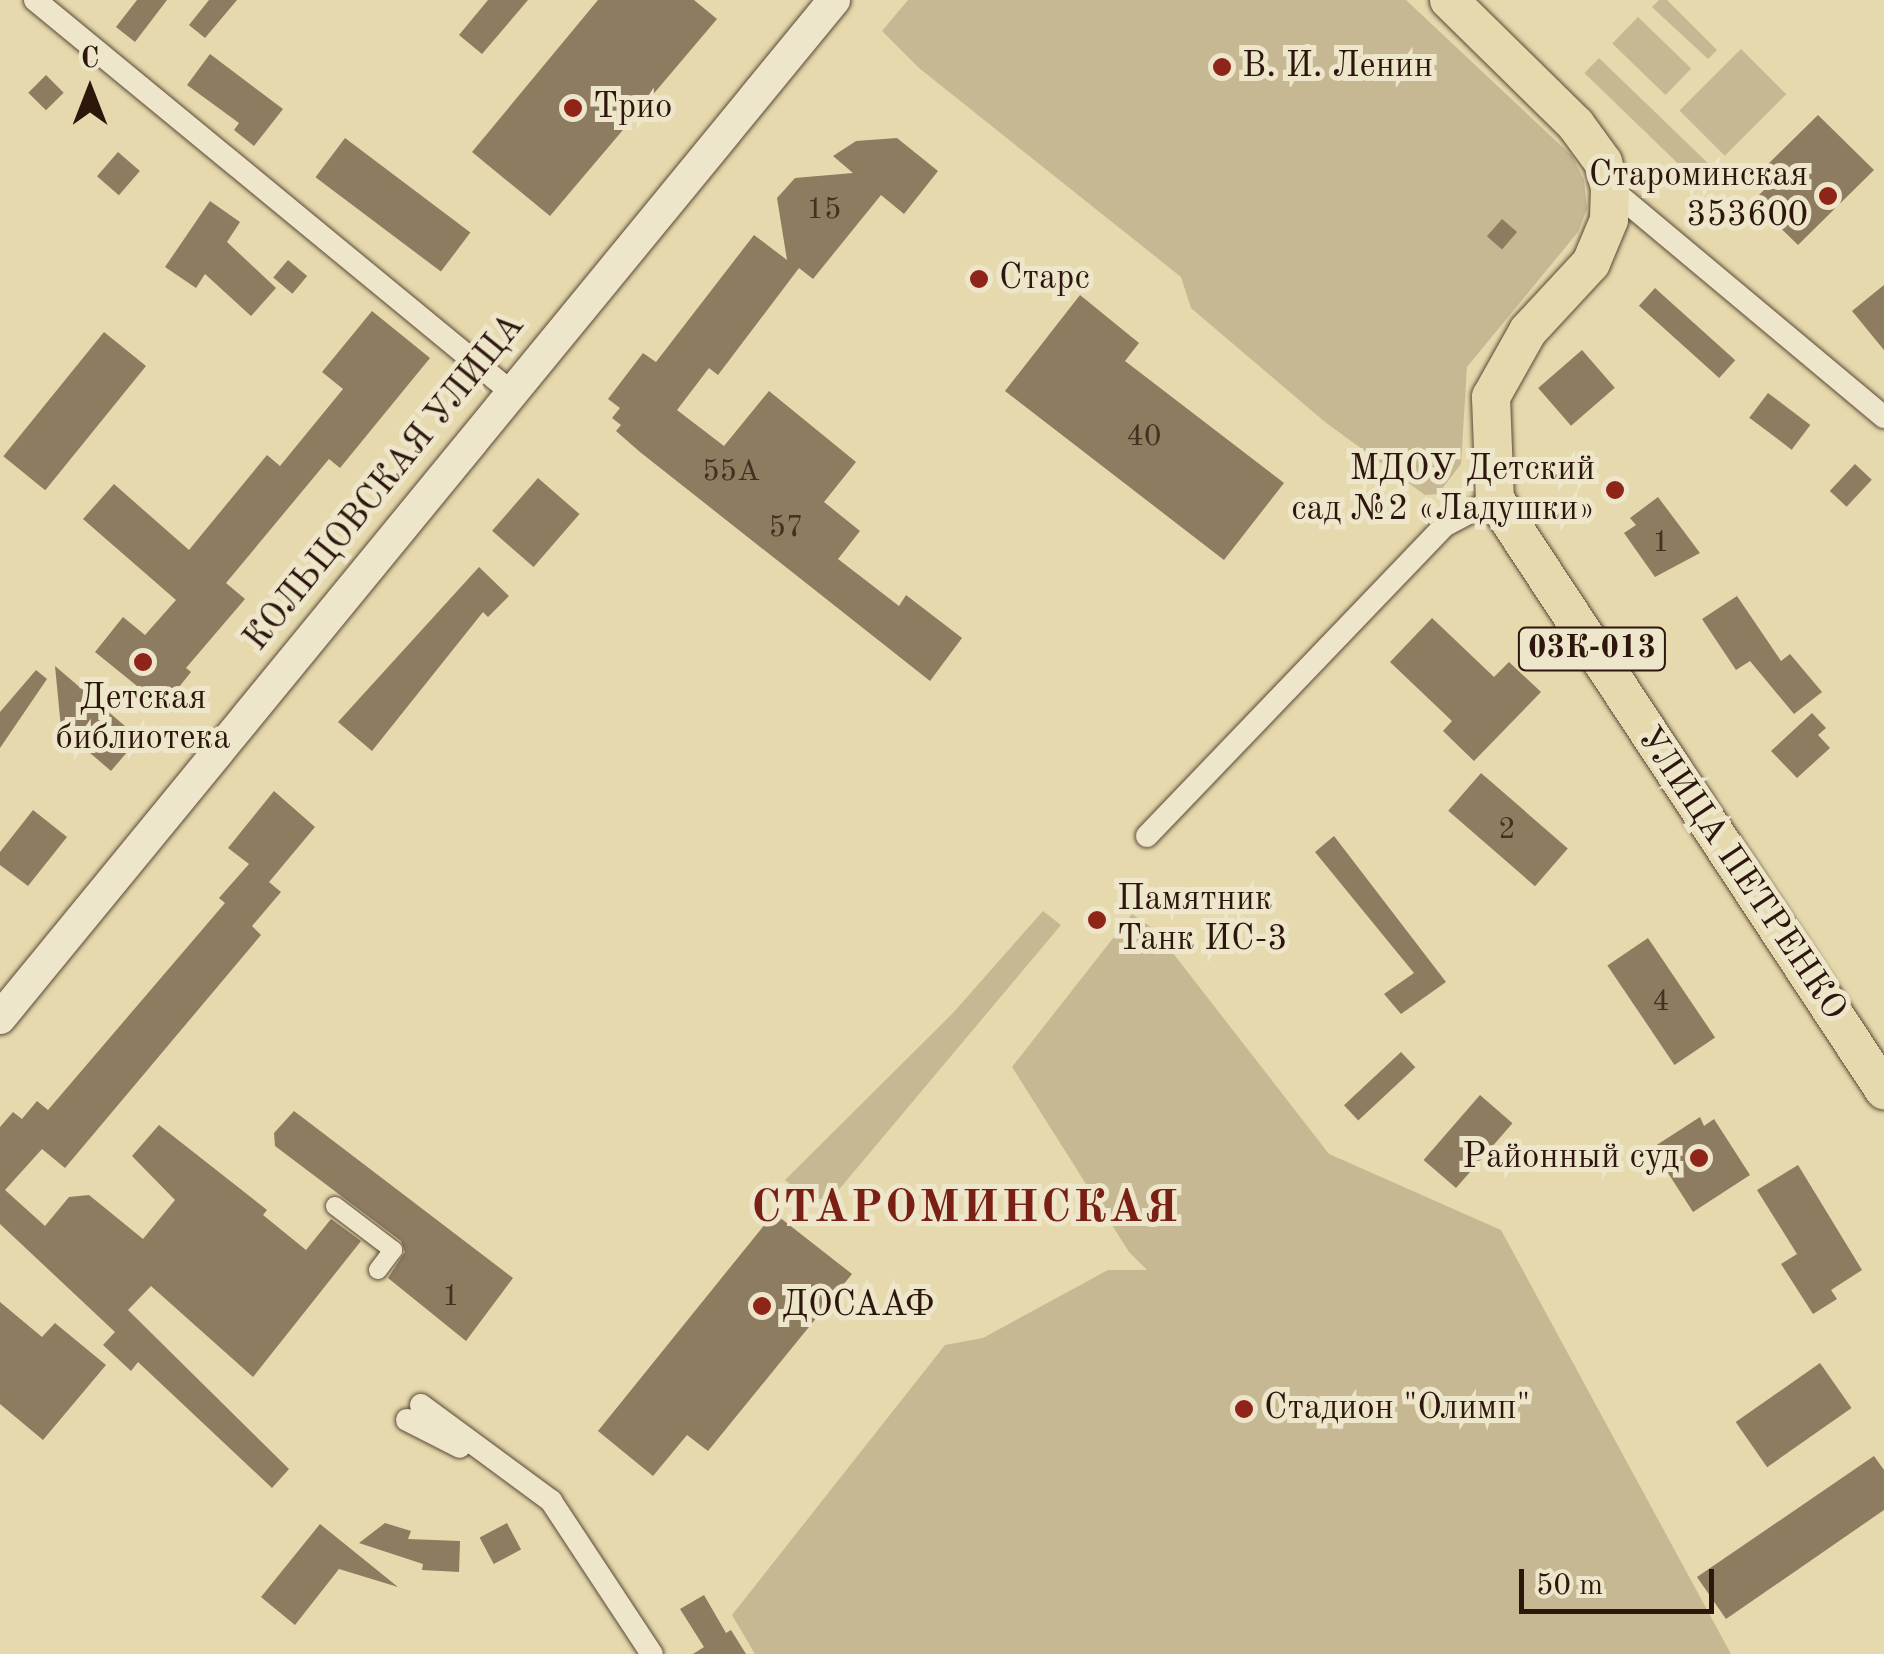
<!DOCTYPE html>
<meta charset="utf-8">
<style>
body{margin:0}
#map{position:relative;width:1884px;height:1654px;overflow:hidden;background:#e5d9ad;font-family:"Old Standard TT",serif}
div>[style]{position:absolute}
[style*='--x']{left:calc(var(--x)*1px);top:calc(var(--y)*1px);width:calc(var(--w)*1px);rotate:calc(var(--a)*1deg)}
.green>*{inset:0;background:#c6b892;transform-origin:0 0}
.building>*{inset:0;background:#8d7c60;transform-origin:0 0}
.roads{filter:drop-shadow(0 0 2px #5b4835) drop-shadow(0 0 2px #5b4835)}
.pedestrian>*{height:18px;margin:-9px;padding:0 9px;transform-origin:9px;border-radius:9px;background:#eee6ca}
.minor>*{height:22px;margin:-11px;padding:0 11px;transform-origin:11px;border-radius:11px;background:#eee6ca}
.secondary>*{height:32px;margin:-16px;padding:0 16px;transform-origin:16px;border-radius:16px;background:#eee6ca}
.primary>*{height:38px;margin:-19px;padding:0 19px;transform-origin:19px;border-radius:19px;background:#e5d9ad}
.dots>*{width:28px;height:28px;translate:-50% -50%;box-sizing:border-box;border:5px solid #eee6ca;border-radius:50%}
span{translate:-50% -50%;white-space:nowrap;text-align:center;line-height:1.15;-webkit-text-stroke:10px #eee6ca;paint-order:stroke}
.number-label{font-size:30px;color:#453022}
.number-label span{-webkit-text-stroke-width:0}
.shield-label span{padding:2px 8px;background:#eee6ca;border:2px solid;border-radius:8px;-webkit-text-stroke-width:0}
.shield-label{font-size:32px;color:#2d170d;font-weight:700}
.poi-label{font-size:35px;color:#2d170d}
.left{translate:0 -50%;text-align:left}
.right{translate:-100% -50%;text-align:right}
.street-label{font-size:35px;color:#2d170d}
.district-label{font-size:45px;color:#7a1f14;font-weight:700;letter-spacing:2.5px}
.north{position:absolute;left:40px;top:40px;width:100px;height:100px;-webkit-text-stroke:8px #eee6ca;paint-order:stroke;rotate:0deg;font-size:28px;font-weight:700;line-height:40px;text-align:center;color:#2d170d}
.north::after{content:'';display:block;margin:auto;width:35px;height:45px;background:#2d170d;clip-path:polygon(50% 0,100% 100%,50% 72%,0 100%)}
.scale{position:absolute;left:1519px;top:1569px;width:195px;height:45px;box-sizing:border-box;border:5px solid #2d170d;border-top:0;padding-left:12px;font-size:30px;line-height:35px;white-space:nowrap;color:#2d170d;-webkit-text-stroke:8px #eee6ca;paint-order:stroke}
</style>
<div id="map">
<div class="green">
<i style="clip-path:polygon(908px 0,1406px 0,1572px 156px,1584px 180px,1587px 209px,1578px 232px,1467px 367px,1461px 464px,1438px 494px,1425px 495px,1325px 422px,1191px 308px,1181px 277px,919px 68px,882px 31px)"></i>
<i style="clip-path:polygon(1659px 0,1667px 0,1717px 50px,1708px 59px,1652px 7px)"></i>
<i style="left:1638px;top:17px;width:74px;height:37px;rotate:44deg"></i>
<i style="left:1741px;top:49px;width:64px;height:87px;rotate:45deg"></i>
<i style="left:1599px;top:58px;width:157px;height:21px;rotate:44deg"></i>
<i style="clip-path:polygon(1043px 911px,1061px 925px,831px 1199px,809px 1199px,785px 1180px,953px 1013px)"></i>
<i style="clip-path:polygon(1132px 914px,1155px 930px,1329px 1154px,1501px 1230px,1731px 1654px,755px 1654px,732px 1615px,945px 1345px,983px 1338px,1108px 1270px,1147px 1270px,1129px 1252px,1012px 1067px)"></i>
</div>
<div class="building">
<i style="clip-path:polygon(137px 0,167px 0,135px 42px,116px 27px)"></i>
<i style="clip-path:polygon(209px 0,237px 0,205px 38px,189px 25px)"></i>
<i style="clip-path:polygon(488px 0,528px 0,482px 54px,459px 35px)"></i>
<i style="clip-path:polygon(598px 0,694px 0,717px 19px,550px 216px,472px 152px)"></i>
<i style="clip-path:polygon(210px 54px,283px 109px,254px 146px,234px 130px,239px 123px,187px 85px)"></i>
<i style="left:46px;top:75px;width:25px;height:25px;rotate:45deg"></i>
<i style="clip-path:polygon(1818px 115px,1874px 170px,1798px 245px,1753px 201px,1772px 182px,1761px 171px)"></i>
<i style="left:345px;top:138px;width:157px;height:49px;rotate:37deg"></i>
<i style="clip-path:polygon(897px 138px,938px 171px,904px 214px,881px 195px,813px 279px,799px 268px,718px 375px,709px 368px,677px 410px,724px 446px,769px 391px,856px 462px,824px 502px,860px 531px,838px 559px,899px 606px,906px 595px,962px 638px,930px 681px,640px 452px,616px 431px,621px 425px,612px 418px,620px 408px,608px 399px,643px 353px,656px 362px,754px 235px,787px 260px,777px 198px,795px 178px,853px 173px,833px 156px,856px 141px)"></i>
<i style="left:118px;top:152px;width:29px;height:32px;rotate:41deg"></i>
<i style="clip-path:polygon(210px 201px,240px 222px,227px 242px,276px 288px,251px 316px,205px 274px,196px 288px,165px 267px)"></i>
<i style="left:1502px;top:219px;width:20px;height:23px;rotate:41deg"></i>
<i style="left:288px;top:260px;width:25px;height:23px;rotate:40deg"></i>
<i style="clip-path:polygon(1884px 285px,1884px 350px,1852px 311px)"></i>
<i style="left:1655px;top:288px;width:108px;height:24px;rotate:42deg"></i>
<i style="clip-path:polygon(1080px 295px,1139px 343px,1125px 361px,1284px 483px,1224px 560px,1005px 391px)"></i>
<i style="clip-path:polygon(372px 311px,430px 358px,340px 468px,329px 459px,226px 583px,245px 599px,186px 668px,191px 672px,163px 707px,95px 652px,123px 617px,145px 635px,176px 600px,83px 519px,114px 484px,189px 550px,267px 455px,280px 466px,343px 389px,322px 372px)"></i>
<i style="left:104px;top:332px;width:54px;height:160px;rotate:39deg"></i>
<i style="left:1582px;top:350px;width:50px;height:58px;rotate:49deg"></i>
<i style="left:1768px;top:393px;width:53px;height:31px;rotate:37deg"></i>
<i style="left:1855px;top:464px;width:23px;height:37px;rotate:43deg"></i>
<i style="left:538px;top:478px;width:55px;height:70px;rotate:41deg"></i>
<i style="clip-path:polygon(1658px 497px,1700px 553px,1655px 577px,1624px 533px,1636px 525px,1630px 518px)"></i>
<i style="clip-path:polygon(479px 567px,509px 596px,488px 617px,483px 612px,372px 751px,338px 722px)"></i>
<i style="clip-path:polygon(1737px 596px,1781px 661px,1790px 654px,1822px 692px,1794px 714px,1750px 661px,1736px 670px,1702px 619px)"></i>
<i style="clip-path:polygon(1432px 618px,1494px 677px,1509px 662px,1541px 692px,1474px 761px,1443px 731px,1452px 721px,1390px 662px)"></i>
<i style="clip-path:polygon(55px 666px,139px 738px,111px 771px,61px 728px)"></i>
<i style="clip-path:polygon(36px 670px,47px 679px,0 748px,0 712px)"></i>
<i style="clip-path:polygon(1812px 713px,1826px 728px,1818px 735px,1830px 748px,1797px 778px,1771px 751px)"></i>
<i style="left:1481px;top:773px;width:115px;height:50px;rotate:41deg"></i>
<i style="clip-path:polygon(274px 791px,315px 827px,269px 882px,281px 892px,252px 926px,261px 935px,65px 1168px,42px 1149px,5px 1190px,45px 1226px,69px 1197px,89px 1195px,143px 1239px,175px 1200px,132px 1156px,159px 1125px,267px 1210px,263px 1215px,306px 1250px,331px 1219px,361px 1241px,253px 1377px,151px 1286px,128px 1310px,289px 1469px,272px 1488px,138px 1362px,131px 1371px,103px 1345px,115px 1332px,0 1224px,0 1127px,13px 1112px,22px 1119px,37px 1101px,48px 1110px,225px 903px,219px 898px,249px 864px,228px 848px)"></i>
<i style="clip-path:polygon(33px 810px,67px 837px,28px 886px,0 865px,0 852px)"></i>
<i style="clip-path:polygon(1334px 836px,1446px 982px,1401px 1014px,1384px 994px,1414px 973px,1315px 852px)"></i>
<i style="left:1648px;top:938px;width:120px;height:49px;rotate:56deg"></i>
<i style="left:1401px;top:1052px;width:21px;height:78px;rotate:47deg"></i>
<i style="left:1480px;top:1095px;width:43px;height:86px;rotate:41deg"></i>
<i style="clip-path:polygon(294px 1111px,513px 1278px,466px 1341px,388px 1278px,405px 1252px,401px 1241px,275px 1146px,274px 1133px)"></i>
<i style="clip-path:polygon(1700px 1117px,1704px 1126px,1714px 1119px,1750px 1175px,1693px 1212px,1652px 1148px)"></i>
<i style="clip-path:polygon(1798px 1165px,1862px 1270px,1831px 1290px,1837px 1299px,1813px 1314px,1781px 1264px,1797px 1254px,1757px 1190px)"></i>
<i style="clip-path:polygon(774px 1213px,852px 1274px,708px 1451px,687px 1435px,653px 1476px,598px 1431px)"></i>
<i style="clip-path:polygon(0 1302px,42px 1337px,55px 1323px,106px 1365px,43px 1440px,0 1404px)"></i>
<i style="left:1820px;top:1363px;width:55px;height:103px;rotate:55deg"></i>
<i style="clip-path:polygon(1874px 1456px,1884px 1470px,1884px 1510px,1726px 1619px,1697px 1577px)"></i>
<i style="clip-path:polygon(385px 1523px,411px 1531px,408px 1539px,460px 1541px,459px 1572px,422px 1570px,423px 1564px,359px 1543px)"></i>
<i style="left:507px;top:1523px;width:30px;height:31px;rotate:62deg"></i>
<i style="clip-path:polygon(320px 1524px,398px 1587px,339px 1569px,295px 1625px,261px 1597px)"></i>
<i style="clip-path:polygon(704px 1595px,726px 1633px,731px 1630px,746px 1654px,693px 1654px,704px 1647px,680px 1609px)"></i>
</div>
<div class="roads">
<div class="pedestrian">
<i style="--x:335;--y:1206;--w:73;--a:37.2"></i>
<i style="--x:393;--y:1250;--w:25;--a:127"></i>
</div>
<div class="minor">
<i style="--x:35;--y:0;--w:615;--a:39.46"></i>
<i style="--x:1610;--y:188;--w:357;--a:39.9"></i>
<i style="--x:1147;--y:836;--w:429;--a:-46.2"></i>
<i style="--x:1444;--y:526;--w:58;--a:-27.9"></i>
<i style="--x:421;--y:1405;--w:162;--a:36.4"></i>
<i style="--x:551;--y:1501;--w:183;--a:56.6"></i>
<i style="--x:407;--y:1420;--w:59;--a:27"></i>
</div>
<div class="secondary">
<i style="--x:0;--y:1018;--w:1316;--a:-50.67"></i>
</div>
<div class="primary">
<i style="--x:1449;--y:0;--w:178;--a:44.5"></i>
<i style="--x:1576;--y:125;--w:46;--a:53.9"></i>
<i style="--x:1603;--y:162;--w:27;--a:75"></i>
<i style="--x:1610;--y:188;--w:32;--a:92"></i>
<i style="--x:1609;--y:220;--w:47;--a:112.7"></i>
<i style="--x:1591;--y:263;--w:93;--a:132.8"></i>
<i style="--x:1528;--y:331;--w:76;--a:119.3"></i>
<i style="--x:1491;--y:397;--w:102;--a:87.8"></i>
<i style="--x:1495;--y:499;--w:708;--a:56.65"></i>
</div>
</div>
<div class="dots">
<i style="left:1222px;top:67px;background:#8f2418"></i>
<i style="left:573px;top:108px;background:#8f2418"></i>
<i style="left:1828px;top:196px;background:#8f2418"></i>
<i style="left:979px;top:279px;background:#8f2418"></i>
<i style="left:1615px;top:490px;background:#8f2418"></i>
<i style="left:143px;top:662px;background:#8f2418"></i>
<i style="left:1097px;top:920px;background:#8f2418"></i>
<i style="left:1699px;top:1158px;background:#8f2418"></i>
<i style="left:762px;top:1306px;background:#8f2418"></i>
<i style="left:1244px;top:1409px;background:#8f2418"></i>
</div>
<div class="number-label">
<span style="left:824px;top:210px">15</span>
<span style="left:1144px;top:437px">40</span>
<span style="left:731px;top:472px">55А</span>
<span style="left:786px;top:528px">57</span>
<span style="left:1661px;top:543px">1</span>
<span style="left:1507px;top:830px">2</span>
<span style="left:1661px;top:1002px">4</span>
<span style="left:451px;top:1297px">1</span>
</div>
<div class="shield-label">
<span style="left:1592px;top:649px">03К-013</span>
</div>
<div class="poi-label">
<span class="left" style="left:1242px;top:67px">В. И. Ленин</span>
<span class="left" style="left:593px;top:108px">Трио</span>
<span class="right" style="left:1808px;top:196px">Староминская<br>353600</span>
<span class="left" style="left:999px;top:279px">Старс</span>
<span class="right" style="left:1595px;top:490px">МДОУ Детский<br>сад №2 «Ладушки»</span>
<span style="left:143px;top:719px">Детская<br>библиотека</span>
<span class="left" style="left:1117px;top:920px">Памятник<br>Танк ИС-3</span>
<span class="right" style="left:1679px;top:1158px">Районный суд</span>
<span class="left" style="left:782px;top:1306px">ДОСААФ</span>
<span class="left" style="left:1264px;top:1409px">Стадион "Олимп"</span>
</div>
<div class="street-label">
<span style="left:385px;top:483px;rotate:-51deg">КОЛЬЦОВСКАЯ УЛИЦА</span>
<span style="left:1741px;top:874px;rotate:56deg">УЛИЦА ПЕТРЕНКО</span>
</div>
<div class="district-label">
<span style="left:966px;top:1210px">СТАРОМИНСКАЯ</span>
</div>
<div class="north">С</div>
<div class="scale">50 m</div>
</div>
